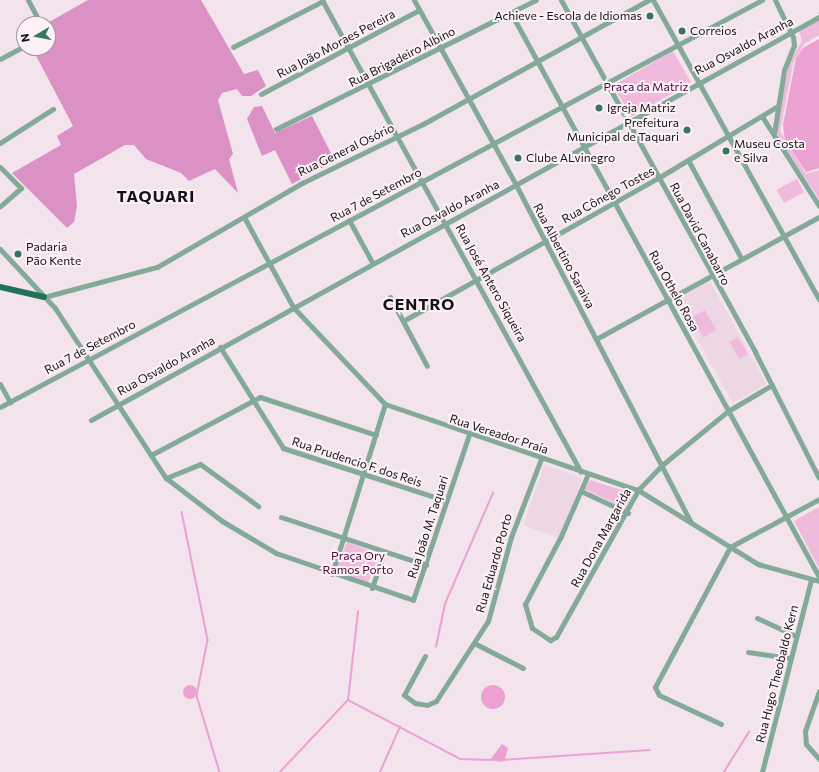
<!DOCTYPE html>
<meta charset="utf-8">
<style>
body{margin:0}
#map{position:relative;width:819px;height:772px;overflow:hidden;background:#f2e3ec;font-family:Commissioner,sans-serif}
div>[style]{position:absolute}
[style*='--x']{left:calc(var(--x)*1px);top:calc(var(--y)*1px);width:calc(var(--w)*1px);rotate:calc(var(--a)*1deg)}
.built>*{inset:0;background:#eed7e5;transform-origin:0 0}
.green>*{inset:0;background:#efbadc;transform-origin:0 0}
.forest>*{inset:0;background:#db91c3}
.water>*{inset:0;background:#eba1d2}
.round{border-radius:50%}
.stream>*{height:1.5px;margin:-0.75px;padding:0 0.75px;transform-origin:0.75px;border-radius:0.75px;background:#eba1d2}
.minor>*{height:5px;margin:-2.5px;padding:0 2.5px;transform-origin:2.5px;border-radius:2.5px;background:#83a998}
.major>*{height:6px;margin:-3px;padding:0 3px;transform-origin:3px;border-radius:3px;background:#1e7357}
.dots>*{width:11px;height:11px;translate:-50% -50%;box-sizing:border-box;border:2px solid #fdf1f8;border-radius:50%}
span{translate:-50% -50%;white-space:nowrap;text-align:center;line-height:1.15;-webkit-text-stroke:4px #fdf1f8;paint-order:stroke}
.poi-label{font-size:12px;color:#161114}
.right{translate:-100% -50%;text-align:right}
.left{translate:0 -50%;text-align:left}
.street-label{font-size:12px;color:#161114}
.park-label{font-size:12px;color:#4a093b}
.district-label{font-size:16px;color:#161114;font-weight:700;letter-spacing:1px}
.north{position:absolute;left:16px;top:16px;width:40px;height:40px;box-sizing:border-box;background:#fdf1f8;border:1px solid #a1979d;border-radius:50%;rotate:260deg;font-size:11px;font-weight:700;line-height:16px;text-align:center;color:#161114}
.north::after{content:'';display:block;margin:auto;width:14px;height:18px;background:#3a755e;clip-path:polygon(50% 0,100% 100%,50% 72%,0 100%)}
</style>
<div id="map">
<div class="built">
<i style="left:709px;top:280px;width:119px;height:39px;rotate:61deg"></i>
<i style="left:544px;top:465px;width:40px;height:64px;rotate:19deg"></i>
</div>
<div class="green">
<i style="clip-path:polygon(819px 20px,819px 35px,804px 44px,793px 63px,780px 131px,806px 174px,819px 170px,819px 199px,779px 139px,776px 127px,789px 63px,802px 41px,799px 30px)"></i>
<i style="left:673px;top:51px;width:36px;height:69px;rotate:60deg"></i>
<i style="left:797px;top:179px;width:15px;height:23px;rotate:62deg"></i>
<i style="left:705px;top:310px;width:23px;height:15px;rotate:61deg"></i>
<i style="left:738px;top:337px;width:20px;height:10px;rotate:60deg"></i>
<i style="clip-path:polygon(590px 480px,633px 494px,626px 509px,585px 489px)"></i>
<i style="clip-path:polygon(819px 507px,819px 568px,794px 521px)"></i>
<i style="left:347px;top:542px;width:34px;height:31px;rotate:21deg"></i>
</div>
<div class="forest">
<i style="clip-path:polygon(88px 0,201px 0,244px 74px,258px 70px,266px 86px,251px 96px,242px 96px,237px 89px,229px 91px,222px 93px,218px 100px,233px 154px,229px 159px,238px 193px,215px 169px,189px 181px,181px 173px,146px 159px,134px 145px,125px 145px,74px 174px,77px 206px,74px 222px,67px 228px,12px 173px,61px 145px,57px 136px,73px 126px,32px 48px,48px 48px,48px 37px,53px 30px,49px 22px)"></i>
<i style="clip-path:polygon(262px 106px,275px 133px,312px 116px,335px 161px,292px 184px,275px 150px,262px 156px,247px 119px,254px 107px)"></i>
</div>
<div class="water">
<i style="clip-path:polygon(819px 39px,819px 168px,806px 172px,785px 140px,783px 125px,796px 58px,803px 48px)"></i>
<i class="round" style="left:183px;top:685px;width:14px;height:14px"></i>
<i class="round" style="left:481px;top:685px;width:24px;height:24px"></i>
<i style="clip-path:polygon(502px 744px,508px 748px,505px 759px,502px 762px,490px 760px)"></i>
</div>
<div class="stream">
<i style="--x:182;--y:512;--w:131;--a:78.5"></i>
<i style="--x:208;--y:640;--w:57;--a:101.1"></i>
<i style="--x:197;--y:696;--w:79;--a:73.2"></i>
<i style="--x:436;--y:647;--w:44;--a:-78.2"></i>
<i style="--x:445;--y:604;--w:121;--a:-66.6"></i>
<i style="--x:348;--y:700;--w:127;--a:27.6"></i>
<i style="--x:461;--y:759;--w:30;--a:2"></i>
<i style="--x:502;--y:760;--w:148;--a:-3.9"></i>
<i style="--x:280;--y:772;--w:99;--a:-46.6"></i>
<i style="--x:348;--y:700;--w:89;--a:-83.5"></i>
<i style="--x:380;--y:772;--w:49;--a:-66"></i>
<i style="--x:724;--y:772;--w:47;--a:-58"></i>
</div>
<div class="minor">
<i style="--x:28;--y:0;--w:27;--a:62"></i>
<i style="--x:322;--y:0;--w:538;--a:61.25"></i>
<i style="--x:414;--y:0;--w:211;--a:61.1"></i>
<i style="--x:516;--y:185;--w:380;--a:62.6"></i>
<i style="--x:561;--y:0;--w:402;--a:61.1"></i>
<i style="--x:755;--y:352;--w:141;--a:63.1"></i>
<i style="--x:653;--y:0;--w:342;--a:61"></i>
<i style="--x:512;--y:15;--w:640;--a:61.35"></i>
<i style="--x:233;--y:47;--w:101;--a:-27.1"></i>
<i style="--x:0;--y:59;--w:27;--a:-28"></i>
<i style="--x:261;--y:94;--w:179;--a:-28"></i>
<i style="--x:763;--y:118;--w:104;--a:57.5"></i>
<i style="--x:276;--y:129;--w:290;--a:-26.4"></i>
<i style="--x:774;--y:134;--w:65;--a:-81.1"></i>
<i style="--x:784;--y:70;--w:27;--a:-68"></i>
<i style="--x:794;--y:45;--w:8;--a:-97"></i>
<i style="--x:793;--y:37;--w:41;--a:-115.9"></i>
<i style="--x:0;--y:143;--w:63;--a:-32.7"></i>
<i style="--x:688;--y:160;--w:111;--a:61.6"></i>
<i style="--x:0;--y:167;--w:30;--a:45"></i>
<i style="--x:21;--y:188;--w:28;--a:139"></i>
<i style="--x:244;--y:217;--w:102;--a:61.4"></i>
<i style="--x:293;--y:307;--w:134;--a:46.5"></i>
<i style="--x:385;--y:404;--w:267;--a:18.8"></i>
<i style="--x:638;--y:490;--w:141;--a:31.7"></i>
<i style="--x:758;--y:564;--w:63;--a:15.6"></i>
<i style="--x:349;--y:220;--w:48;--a:61.3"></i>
<i style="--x:0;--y:249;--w:81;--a:47"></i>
<i style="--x:55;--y:308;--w:203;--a:56.9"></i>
<i style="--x:166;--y:478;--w:71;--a:37.5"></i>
<i style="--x:222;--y:521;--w:63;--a:30.7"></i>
<i style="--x:276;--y:553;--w:145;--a:18.9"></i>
<i style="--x:413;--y:600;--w:174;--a:-71.3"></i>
<i style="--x:44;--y:297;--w:117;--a:-14.9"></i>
<i style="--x:157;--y:267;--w:168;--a:-30.1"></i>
<i style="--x:302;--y:183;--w:135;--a:-26"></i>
<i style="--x:423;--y:124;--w:258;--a:-28.8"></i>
<i style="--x:390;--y:297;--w:78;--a:61.8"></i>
<i style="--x:403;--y:321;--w:292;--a:-29.3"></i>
<i style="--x:658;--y:178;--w:140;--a:-31"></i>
<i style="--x:596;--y:339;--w:254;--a:-28.7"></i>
<i style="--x:220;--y:347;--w:119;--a:58"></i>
<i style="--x:283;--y:448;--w:172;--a:17.9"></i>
<i style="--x:0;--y:384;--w:21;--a:61"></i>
<i style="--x:0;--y:407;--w:864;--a:-28.11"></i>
<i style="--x:91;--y:420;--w:832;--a:-28.97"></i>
<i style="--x:151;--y:455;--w:123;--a:-28"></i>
<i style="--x:260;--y:397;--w:122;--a:18.1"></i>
<i style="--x:588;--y:474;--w:68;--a:113.5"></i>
<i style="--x:561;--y:536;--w:77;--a:117.9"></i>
<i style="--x:525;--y:604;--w:25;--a:74"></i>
<i style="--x:532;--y:628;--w:22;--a:34"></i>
<i style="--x:550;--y:640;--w:7;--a:-27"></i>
<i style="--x:556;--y:637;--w:168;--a:-60.8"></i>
<i style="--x:638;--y:490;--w:35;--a:-46"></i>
<i style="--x:662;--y:465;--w:85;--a:-39.3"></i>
<i style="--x:728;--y:411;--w:51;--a:-30.6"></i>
<i style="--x:166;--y:478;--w:37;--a:-22"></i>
<i style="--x:200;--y:464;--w:72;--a:35.9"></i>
<i style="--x:581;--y:491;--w:52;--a:25.1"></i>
<i style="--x:281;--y:517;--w:153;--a:18.3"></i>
<i style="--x:730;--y:547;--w:101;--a:-28.3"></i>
<i style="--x:332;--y:574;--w:178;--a:-72.7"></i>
<i style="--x:372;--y:588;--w:38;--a:-72"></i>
<i style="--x:757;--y:618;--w:43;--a:24.8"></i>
<i style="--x:474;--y:643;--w:55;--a:27"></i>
<i style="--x:748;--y:652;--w:42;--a:8.1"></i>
<i style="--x:425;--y:656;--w:44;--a:118.3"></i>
<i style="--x:404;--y:695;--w:14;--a:36"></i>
<i style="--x:415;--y:703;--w:12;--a:9"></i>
<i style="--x:427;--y:705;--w:10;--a:-24"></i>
<i style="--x:436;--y:701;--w:95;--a:-57"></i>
<i style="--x:488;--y:621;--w:87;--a:-74.7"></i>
<i style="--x:511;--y:537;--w:84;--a:-69"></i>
<i style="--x:819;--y:691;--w:42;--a:109.3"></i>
<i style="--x:805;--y:731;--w:13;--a:86"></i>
<i style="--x:806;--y:744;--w:20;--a:49"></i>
<i style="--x:721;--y:724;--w:68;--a:-154.9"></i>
<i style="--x:659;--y:695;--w:9;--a:-117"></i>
<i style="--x:655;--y:687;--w:159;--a:-61.8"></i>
<i style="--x:762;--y:772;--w:198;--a:-75.7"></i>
</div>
<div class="major">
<i style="--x:0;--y:287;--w:45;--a:12.8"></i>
</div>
<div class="dots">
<i style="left:650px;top:16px;background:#3a755e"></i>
<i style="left:682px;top:31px;background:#3a755e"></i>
<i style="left:599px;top:108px;background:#3a755e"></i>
<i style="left:687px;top:130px;background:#3a755e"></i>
<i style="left:726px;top:151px;background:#3a755e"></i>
<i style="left:518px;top:158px;background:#3a755e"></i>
<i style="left:18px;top:254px;background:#3a755e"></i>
</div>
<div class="poi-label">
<span class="right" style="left:642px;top:16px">Achieve - Escola de Idiomas</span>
<span class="left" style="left:690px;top:31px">Correios</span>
<span class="left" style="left:607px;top:108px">Igreja Matriz</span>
<span class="right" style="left:679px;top:130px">Prefeitura<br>Municipal de Taquari</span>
<span class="left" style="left:734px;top:151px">Museu Costa<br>e Silva</span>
<span class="left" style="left:526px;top:158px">Clube ALvinegro</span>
<span class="left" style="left:26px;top:254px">Padaria<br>Pão Kente</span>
</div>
<div class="street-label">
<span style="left:336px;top:44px;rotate:-28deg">Rua João Moraes Pereira</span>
<span style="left:744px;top:46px;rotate:-28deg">Rua Osvaldo Aranha</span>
<span style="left:402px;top:57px;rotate:-27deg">Rua Brigadeiro Albino</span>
<span style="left:346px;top:150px;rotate:-26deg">Rua General Osório</span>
<span style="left:376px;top:195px;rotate:-28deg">Rua 7 de Setembro</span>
<span style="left:608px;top:195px;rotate:-29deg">Rua Cônego Tostes</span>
<span style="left:450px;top:209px;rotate:-28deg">Rua Osvaldo Aranha</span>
<span style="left:700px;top:234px;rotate:62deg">Rua David Canabarro</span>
<span style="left:564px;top:256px;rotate:62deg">Rua Albertino Saraiva</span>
<span style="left:491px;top:283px;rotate:61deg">Rua José Antero Siqueira</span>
<span style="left:674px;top:291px;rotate:61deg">Rua Othelo Rosa</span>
<span style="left:90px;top:347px;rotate:-28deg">Rua 7 de Setembro</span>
<span style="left:166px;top:366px;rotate:-29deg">Rua Osvaldo Aranha</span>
<span style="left:499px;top:434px;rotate:18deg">Rua Vereador Praia</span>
<span style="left:357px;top:462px;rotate:18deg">Rua Prudencio F. dos Reis</span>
<span style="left:428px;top:527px;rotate:-72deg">Rua João M. Taquari</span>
<span style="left:601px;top:538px;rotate:-61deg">Rua Dona Margarida</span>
<span style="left:494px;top:563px;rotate:-74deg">Rua Eduardo Porto</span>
<span style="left:777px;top:674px;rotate:-76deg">Rua Hugo Theobaldo Kern</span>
</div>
<div class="park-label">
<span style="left:646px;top:87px">Praça da Matriz</span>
<span style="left:358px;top:563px">Praça Ory<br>Ramos Porto</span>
</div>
<div class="district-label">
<span style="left:156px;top:196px">TAQUARI</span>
<span style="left:419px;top:304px">CENTRO</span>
</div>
<div class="north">N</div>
</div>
